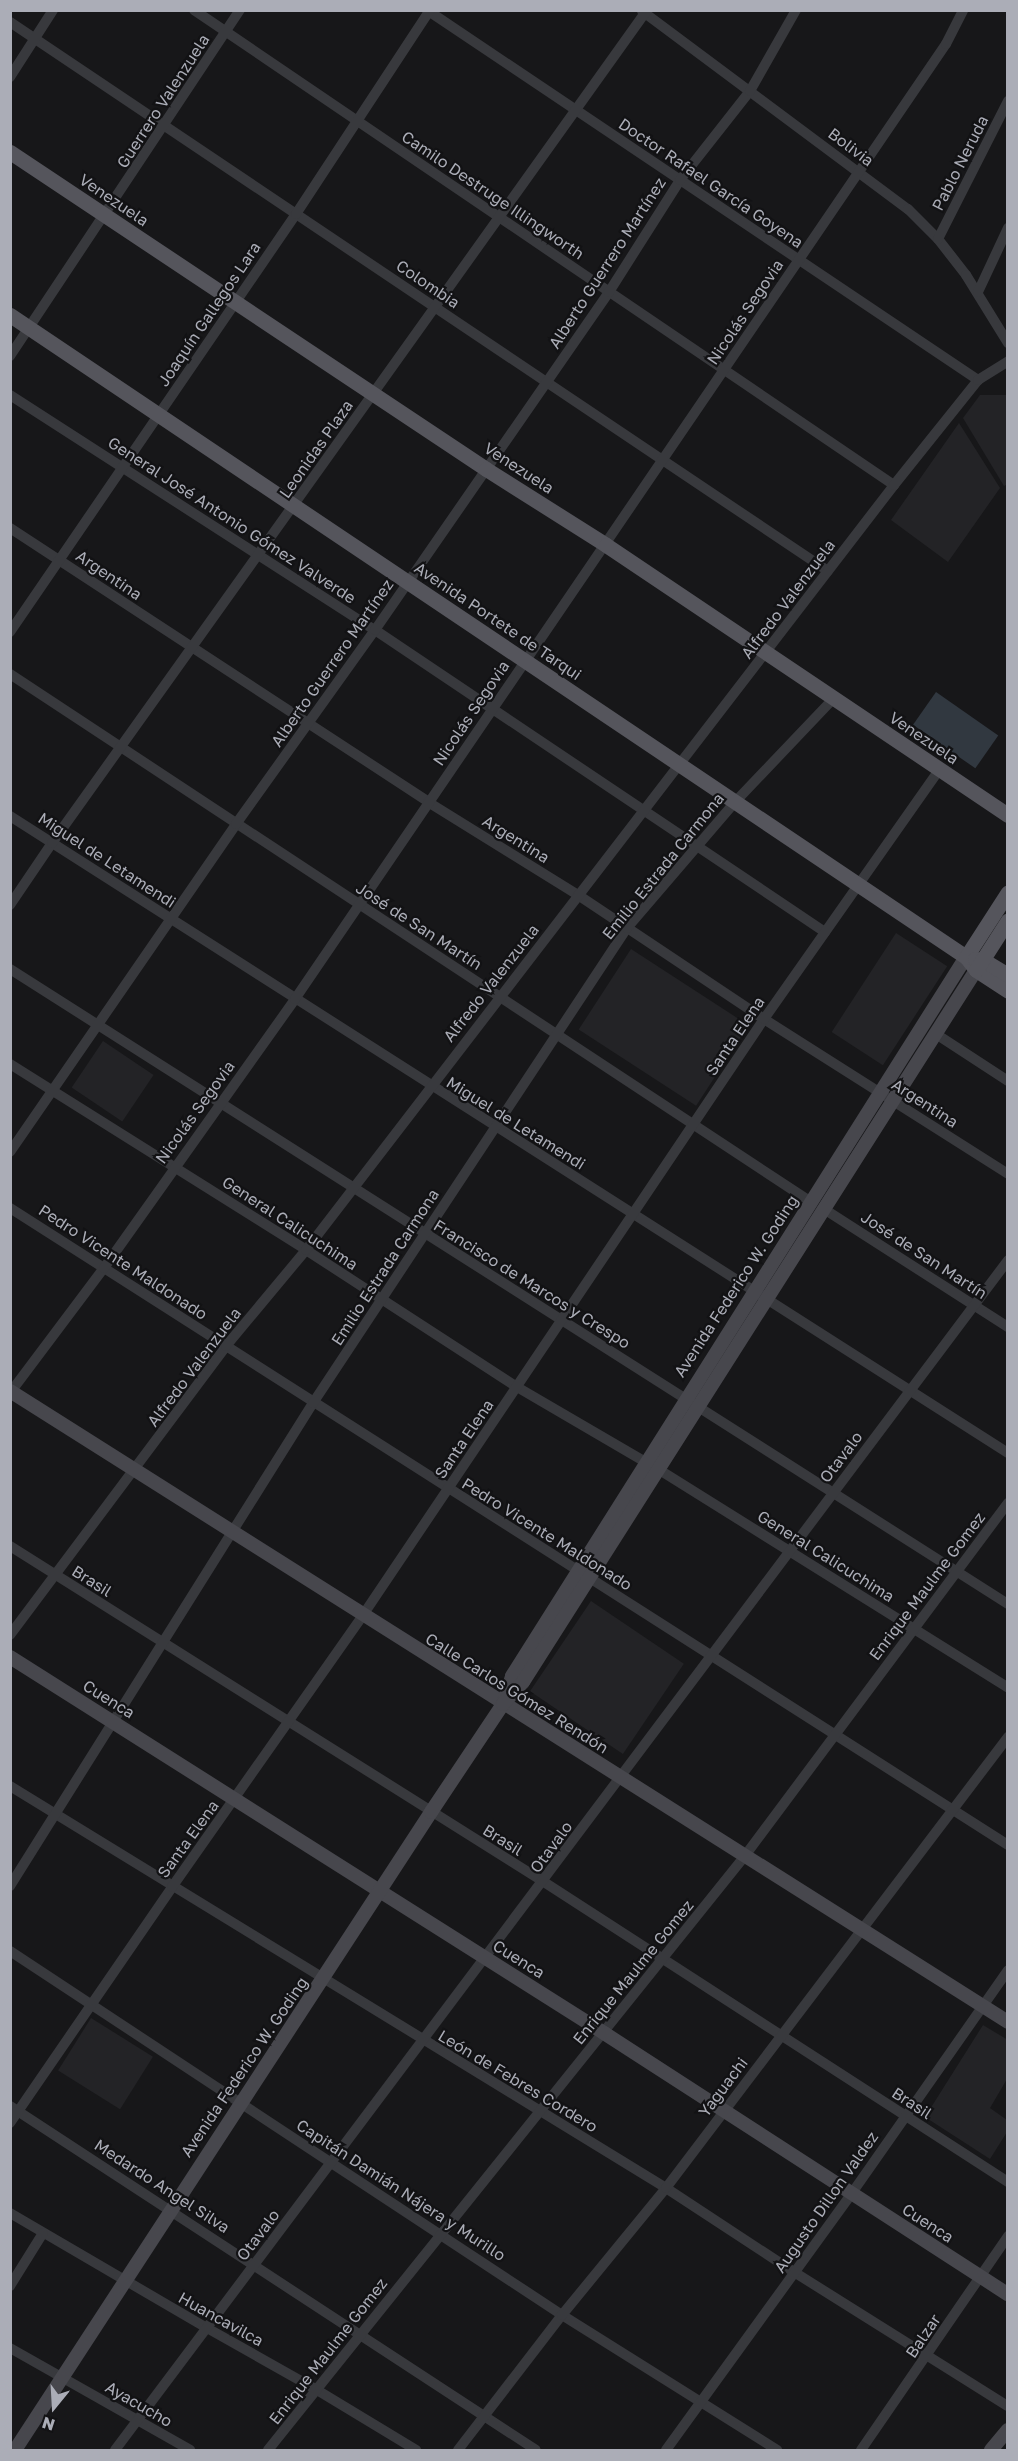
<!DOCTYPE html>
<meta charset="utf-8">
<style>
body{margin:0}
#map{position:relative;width:1018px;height:2461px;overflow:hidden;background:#171719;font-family:"Golos Text",sans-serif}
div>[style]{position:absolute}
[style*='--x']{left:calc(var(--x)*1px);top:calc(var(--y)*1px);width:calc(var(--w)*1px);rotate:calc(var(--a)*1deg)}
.built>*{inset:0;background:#232326;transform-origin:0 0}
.water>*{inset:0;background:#313840;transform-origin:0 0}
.street>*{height:10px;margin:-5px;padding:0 5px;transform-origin:5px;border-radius:5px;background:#38393d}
.secondary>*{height:14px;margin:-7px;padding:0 7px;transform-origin:7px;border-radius:7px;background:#47474d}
.primary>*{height:15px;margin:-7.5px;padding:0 7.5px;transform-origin:7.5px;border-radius:7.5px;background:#55555c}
span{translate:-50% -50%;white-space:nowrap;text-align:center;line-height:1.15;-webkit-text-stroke:4.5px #121214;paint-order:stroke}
.street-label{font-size:16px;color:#abadb7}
.frame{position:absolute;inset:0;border:12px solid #abadb7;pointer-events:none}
.north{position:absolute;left:24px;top:2377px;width:60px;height:60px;-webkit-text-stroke:4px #121214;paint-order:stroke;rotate:198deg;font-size:16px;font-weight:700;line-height:24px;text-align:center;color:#abadb7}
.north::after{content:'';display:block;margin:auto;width:21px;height:27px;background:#abadb7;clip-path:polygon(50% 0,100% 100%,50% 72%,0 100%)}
</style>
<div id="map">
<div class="built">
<i style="clip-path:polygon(980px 395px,1007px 395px,1008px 484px,1004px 486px,963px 418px)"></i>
<i style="clip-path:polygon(959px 423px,1000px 488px,948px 562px,891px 520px)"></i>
<i style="left:896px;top:933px;width:61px;height:118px;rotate:33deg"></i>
<i style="left:631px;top:949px;width:140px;height:96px;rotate:33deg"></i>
<i style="left:103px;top:1041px;width:61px;height:56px;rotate:34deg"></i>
<i style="left:591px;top:1601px;width:112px;height:109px;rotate:34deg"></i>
<i style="left:91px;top:2018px;width:73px;height:62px;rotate:32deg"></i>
<i style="clip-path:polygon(983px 2025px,1008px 2040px,1007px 2079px,990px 2108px,1007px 2120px,1007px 2132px,990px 2159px,925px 2117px)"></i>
</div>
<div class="water">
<i style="left:936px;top:692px;width:76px;height:40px;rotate:35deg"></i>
</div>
<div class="street">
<i style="--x:194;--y:10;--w:846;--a:34.16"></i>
<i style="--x:427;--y:10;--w:664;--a:33.88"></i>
<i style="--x:642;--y:11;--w:332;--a:36.7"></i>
<i style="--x:908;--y:209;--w:42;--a:45"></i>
<i style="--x:938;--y:239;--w:46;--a:52.1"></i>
<i style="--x:966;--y:275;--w:80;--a:58.3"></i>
<i style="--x:10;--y:22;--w:985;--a:33.87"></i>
<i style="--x:10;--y:77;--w:80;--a:-57.3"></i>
<i style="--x:938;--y:239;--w:155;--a:-63.1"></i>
<i style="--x:978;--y:292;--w:71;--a:-64.9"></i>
<i style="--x:10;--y:356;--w:415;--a:-56.4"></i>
<i style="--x:10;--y:395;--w:434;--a:32.8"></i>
<i style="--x:375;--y:630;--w:542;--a:33.87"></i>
<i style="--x:10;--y:528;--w:500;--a:33.2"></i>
<i style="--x:428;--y:802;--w:176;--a:31.8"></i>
<i style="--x:578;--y:895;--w:224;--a:33.7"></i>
<i style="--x:764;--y:1019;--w:289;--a:32.4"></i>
<i style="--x:10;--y:632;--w:506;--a:-55.62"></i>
<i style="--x:296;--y:214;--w:244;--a:-56.7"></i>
<i style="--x:10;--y:674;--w:959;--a:33.39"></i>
<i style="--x:10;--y:816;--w:1184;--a:32.55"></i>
<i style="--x:10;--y:905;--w:75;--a:-55.9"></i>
<i style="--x:52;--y:843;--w:1024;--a:-54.46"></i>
<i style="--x:10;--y:969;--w:1183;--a:32.47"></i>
<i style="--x:936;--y:1034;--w:86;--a:33.1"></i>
<i style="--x:10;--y:1064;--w:350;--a:32.1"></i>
<i style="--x:306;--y:1250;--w:252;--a:33"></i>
<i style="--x:517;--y:1387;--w:151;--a:30.3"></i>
<i style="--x:10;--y:1152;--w:398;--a:-55.4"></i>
<i style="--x:236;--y:824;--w:239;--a:-54.4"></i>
<i style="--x:375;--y:630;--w:411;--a:-55.3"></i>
<i style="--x:609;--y:292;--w:133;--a:-57.6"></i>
<i style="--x:680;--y:180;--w:113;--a:-51.8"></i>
<i style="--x:750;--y:91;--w:93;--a:-60.4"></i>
<i style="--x:10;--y:1208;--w:1184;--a:32.55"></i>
<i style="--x:824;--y:1209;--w:219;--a:32.7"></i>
<i style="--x:10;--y:1393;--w:156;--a:-53.1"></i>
<i style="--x:104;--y:1268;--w:330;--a:-54.6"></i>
<i style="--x:295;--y:999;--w:1156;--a:-55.72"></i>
<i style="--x:946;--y:44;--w:38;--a:-63"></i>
<i style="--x:658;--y:1469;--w:413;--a:32"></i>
<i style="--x:10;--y:1546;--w:631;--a:32.18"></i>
<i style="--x:544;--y:1882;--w:553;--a:32.88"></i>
<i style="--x:10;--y:1635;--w:361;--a:-53.2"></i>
<i style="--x:226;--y:1346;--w:125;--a:-50.2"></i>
<i style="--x:306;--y:1250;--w:965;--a:-52.45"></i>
<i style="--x:894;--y:485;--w:134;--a:-51.3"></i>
<i style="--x:978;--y:380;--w:36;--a:-32"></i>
<i style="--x:10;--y:1786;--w:769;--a:31.5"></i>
<i style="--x:666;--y:2188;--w:153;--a:33.3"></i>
<i style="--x:794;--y:2272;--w:252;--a:32.1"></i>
<i style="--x:10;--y:1886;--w:570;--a:-57.9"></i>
<i style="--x:313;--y:1403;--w:569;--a:-56.53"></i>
<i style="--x:627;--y:928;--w:166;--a:-49.4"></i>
<i style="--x:735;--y:802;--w:142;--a:-46.4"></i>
<i style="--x:10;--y:1951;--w:661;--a:33.4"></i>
<i style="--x:562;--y:2315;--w:254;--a:32.1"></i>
<i style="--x:10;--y:2106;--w:628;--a:33.18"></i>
<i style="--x:10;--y:2123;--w:286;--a:-55.5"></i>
<i style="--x:172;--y:1887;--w:332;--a:-54.9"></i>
<i style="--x:363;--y:1615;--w:718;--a:-56.07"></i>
<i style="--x:764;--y:1019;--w:304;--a:-54.9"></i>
<i style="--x:10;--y:2213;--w:228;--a:30.3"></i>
<i style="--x:207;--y:2328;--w:126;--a:29.4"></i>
<i style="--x:317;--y:2390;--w:116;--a:31.2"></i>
<i style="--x:10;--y:2286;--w:62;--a:-58.1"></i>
<i style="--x:10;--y:2348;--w:207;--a:29.5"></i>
<i style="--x:115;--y:2450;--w:1488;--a:-53.11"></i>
<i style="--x:268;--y:2450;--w:760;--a:-51.25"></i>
<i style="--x:744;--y:1857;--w:442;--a:-53.3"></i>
<i style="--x:458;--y:2450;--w:170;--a:-52.4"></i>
<i style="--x:562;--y:2315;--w:164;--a:-50.7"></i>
<i style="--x:666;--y:2188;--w:566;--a:-52.83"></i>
<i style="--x:666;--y:2450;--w:317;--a:-54.1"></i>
<i style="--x:852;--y:2193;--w:272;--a:-55"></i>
<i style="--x:861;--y:2450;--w:260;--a:-55.5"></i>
</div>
<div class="secondary">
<i style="--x:10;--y:1391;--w:1181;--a:32.3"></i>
<i style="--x:10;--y:1657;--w:703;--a:32.33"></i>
<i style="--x:604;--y:2033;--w:481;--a:32.9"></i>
<i style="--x:505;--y:1698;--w:23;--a:-72"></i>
<i style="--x:512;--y:1676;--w:850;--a:-57.73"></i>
<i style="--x:15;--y:2450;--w:762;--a:-56.89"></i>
<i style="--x:431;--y:1812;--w:130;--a:-56.3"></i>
<i style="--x:503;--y:1704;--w:30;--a:-48"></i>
<i style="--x:523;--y:1682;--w:844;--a:-57.53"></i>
<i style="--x:991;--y:2450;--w:26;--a:-50"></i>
</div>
<div class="primary">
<i style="--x:10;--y:152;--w:572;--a:33.66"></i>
<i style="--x:486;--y:469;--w:142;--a:32.3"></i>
<i style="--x:606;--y:545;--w:484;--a:33.9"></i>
<i style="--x:10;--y:315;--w:1152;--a:33.88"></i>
<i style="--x:966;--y:957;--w:16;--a:52"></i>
<i style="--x:976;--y:970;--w:38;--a:33"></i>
<i style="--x:966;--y:957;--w:77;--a:-57.1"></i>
<i style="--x:975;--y:959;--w:8;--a:7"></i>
<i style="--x:983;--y:960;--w:29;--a:31"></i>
<i style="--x:976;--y:970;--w:59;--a:-57.4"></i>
</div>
<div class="street-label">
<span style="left:163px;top:101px;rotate:-57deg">Guerrero Valenzuela</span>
<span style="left:851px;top:147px;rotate:37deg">Bolivia</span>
<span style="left:960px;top:163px;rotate:-63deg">Pablo Neruda</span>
<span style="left:711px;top:183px;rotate:34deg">Doctor Rafael García Goyena</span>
<span style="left:493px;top:195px;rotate:34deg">Camilo Destruge Illingworth</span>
<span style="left:114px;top:200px;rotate:34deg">Venezuela</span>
<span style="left:607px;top:263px;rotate:-57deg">Alberto Guerrero Martínez</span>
<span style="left:428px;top:284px;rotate:34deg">Colombia</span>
<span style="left:745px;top:312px;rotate:-56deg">Nicolás Segovia</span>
<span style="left:209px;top:314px;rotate:-56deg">Joaquín Gallegos Lara</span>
<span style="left:316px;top:449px;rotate:-55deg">Leonidas Plaza</span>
<span style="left:519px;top:468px;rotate:33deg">Venezuela</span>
<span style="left:232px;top:520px;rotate:33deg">General José Antonio Gómez Valverde</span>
<span style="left:109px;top:575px;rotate:34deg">Argentina</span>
<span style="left:788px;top:599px;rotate:-53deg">Alfredo Valenzuela</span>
<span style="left:498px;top:621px;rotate:34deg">Avenida Portete de Tarqui</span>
<span style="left:332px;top:663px;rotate:-55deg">Alberto Guerrero Martínez</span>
<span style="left:471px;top:713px;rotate:-56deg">Nicolás Segovia</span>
<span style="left:924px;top:738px;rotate:34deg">Venezuela</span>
<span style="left:516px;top:839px;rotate:32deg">Argentina</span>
<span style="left:107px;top:860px;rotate:33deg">Miguel de Letamendi</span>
<span style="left:663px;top:866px;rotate:-51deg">Emilio Estrada Carmona</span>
<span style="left:419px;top:926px;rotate:33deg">José de San Martín</span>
<span style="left:491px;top:983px;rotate:-52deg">Alfredo Valenzuela</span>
<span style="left:735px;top:1036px;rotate:-56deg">Santa Elena</span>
<span style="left:925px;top:1103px;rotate:33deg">Argentina</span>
<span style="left:195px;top:1112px;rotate:-54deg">Nicolás Segovia</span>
<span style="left:516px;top:1123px;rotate:32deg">Miguel de Letamendi</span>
<span style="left:290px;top:1223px;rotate:33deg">General Calicuchima</span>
<span style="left:924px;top:1255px;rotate:33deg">José de San Martín</span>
<span style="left:123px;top:1262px;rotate:33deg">Pedro Vicente Maldonado</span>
<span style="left:385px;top:1267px;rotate:-57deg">Emilio Estrada Carmona</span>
<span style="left:532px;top:1284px;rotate:32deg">Francisco de Marcos y Crespo</span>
<span style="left:736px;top:1286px;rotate:-57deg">Avenida Federico W. Goding</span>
<span style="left:194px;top:1367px;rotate:-53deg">Alfredo Valenzuela</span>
<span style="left:464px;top:1439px;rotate:-56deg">Santa Elena</span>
<span style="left:841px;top:1457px;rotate:-53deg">Otavalo</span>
<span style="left:547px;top:1534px;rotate:32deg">Pedro Vicente Maldonado</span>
<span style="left:826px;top:1556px;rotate:32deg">General Calicuchima</span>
<span style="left:92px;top:1581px;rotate:32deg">Brasil</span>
<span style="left:927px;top:1586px;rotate:-53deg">Enrique Maulme Gomez</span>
<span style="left:517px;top:1693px;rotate:32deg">Calle Carlos Gómez Rendón</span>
<span style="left:109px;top:1699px;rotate:32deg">Cuenca</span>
<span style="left:188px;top:1839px;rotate:-54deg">Santa Elena</span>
<span style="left:503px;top:1840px;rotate:32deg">Brasil</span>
<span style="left:551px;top:1847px;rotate:-54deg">Otavalo</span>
<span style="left:519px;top:1959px;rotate:32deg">Cuenca</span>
<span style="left:633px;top:1972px;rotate:-51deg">Enrique Maulme Gomez</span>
<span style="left:244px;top:2067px;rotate:-56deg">Avenida Federico W. Goding</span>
<span style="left:518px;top:2081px;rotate:31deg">León de Febres Cordero</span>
<span style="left:723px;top:2087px;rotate:-53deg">Yaguachi</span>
<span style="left:912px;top:2103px;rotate:33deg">Brasil</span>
<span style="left:162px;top:2186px;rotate:33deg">Medardo Angel Silva</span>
<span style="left:401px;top:2190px;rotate:33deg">Capitán Damián Nájera y Murillo</span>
<span style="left:826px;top:2202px;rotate:-55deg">Augusto Dillon Valdez</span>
<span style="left:928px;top:2223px;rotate:33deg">Cuenca</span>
<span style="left:258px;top:2235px;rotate:-53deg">Otavalo</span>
<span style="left:221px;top:2319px;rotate:29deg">Huancavilca</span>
<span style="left:923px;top:2336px;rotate:-56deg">Balzar</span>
<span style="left:328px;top:2351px;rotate:-52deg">Enrique Maulme Gomez</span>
<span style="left:139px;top:2404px;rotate:30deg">Ayacucho</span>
</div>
<div class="frame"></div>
<div class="north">N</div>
</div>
